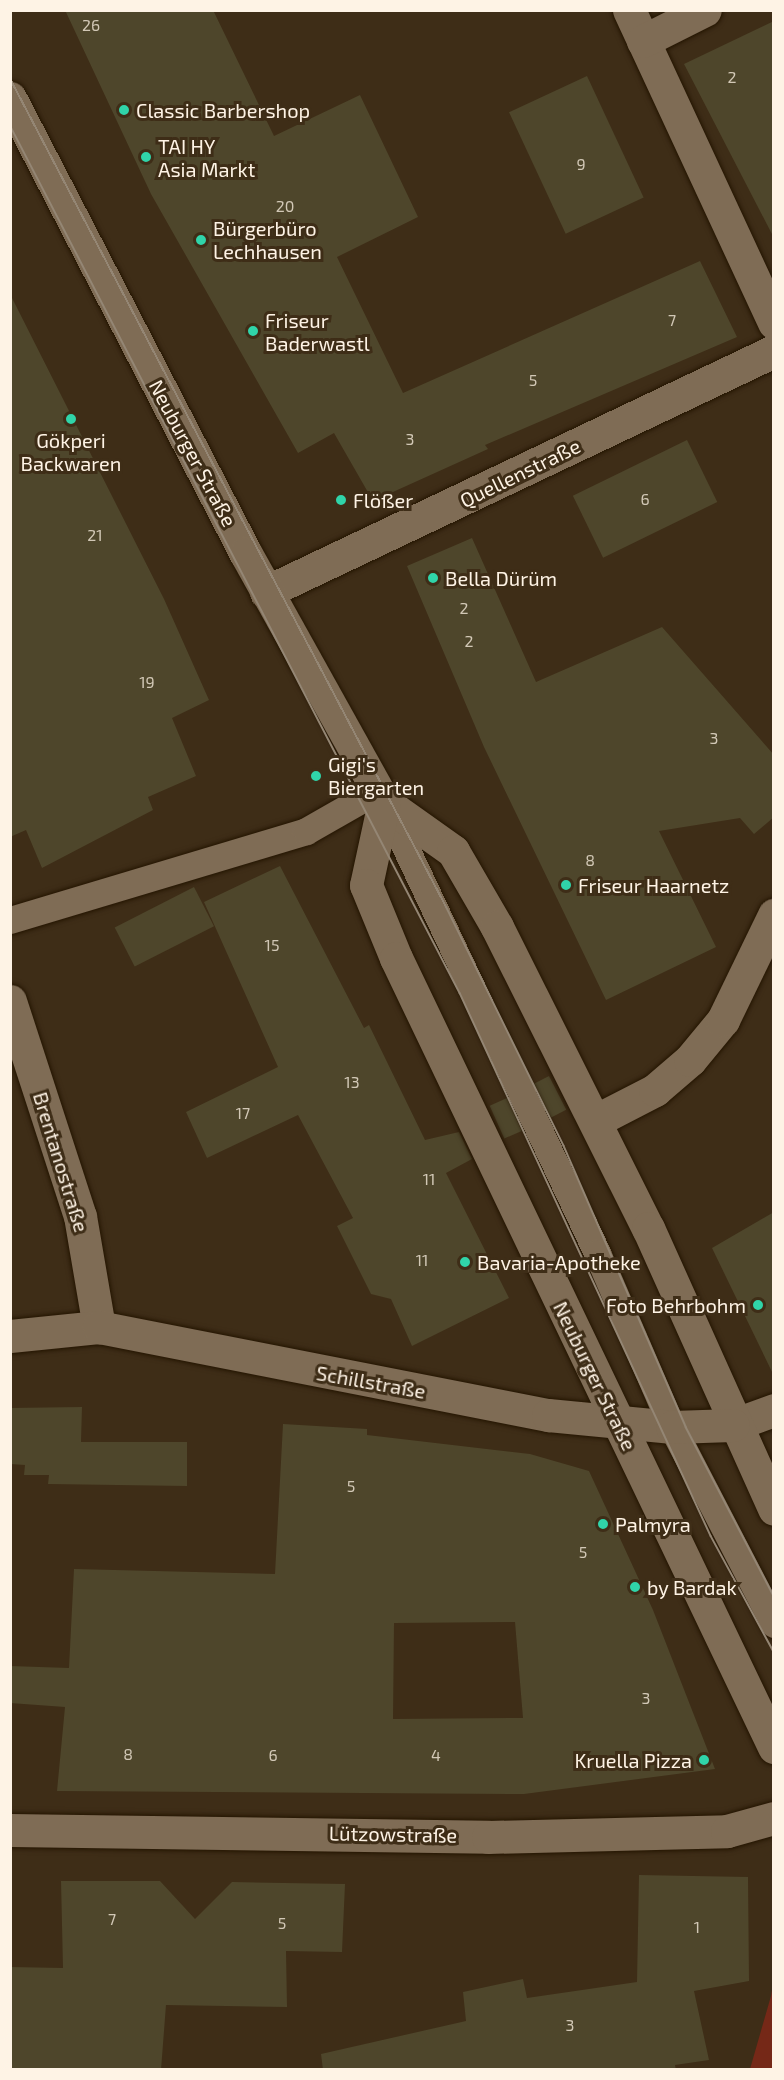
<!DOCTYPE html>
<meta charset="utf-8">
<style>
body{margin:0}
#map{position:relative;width:784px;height:2080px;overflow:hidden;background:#3e2d17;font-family:"Exo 2",sans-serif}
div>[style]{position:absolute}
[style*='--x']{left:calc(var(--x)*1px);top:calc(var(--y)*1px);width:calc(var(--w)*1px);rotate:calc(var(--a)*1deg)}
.green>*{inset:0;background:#752817}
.building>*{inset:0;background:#4e462b;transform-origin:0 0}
.roads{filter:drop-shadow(0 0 2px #241501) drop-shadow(0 0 2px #241501)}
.service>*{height:27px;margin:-13.5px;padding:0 13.5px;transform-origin:13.5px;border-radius:13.5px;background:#7f6c55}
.minor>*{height:33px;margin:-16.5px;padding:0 16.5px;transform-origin:16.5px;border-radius:16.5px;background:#7f6c55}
.tertiary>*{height:33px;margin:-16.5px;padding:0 16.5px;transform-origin:16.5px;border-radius:16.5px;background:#7f6c55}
.tram>*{height:1.5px;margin:-0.75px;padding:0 0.75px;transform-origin:0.75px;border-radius:0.75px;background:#948674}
.dots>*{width:16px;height:16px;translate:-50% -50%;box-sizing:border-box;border:3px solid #3e2d17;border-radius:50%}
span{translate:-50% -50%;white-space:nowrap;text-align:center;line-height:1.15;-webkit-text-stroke:6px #3e2d17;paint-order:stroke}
.number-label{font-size:16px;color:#d2c8b6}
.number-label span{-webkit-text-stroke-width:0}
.poi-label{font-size:20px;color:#fef3e5}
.left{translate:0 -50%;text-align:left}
.right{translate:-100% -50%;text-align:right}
.street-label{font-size:20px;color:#fef3e5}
.frame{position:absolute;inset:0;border:12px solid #fef3e5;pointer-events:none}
</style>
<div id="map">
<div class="green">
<i style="clip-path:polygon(773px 1984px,773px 2069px,750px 2069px,771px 1996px)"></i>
</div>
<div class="building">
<i style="clip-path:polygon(65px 10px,213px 10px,274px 136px,360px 95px,418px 217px,337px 257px,403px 393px,700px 261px,737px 337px,485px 445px,488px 449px,373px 501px,334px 433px,298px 453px,151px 194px)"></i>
<i style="clip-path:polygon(774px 21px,774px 238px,684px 64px)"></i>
<i style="left:587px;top:76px;width:134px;height:86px;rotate:65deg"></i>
<i style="clip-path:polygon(10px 294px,164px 599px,209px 700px,172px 718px,196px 776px,148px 797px,153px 810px,42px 868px,26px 830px,10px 837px)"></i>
<i style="left:687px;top:440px;width:69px;height:127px;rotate:64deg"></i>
<i style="clip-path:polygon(472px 538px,536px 682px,662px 627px,774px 755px,774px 817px,754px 834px,740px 818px,659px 831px,716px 947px,606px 1000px,484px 747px,407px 566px)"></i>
<i style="clip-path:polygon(280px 866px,364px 1028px,369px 1025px,425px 1140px,459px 1132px,472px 1159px,446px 1173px,509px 1298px,412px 1346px,391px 1299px,371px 1294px,337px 1226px,353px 1218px,298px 1115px,207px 1158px,186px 1112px,278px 1067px,204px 902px)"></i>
<i style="left:194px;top:887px;width:44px;height:89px;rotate:63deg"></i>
<i style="left:549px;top:1076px;width:38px;height:17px;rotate:63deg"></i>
<i style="left:507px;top:1098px;width:36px;height:19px;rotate:66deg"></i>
<i style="clip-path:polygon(774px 1212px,774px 1376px,712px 1248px)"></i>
<i style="clip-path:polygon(82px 1407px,81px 1442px,187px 1442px,187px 1486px,48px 1484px,49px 1475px,24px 1475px,25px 1465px,10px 1464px,10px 1408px)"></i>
<i style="clip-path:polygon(evenodd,283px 1424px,367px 1429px,367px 1435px,530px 1454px,589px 1471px,653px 1610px,715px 1769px,524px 1794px,57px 1791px,65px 1707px,10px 1703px,10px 1666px,69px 1668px,74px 1569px,275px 1574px,283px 1424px,515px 1622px,523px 1718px,393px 1719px,394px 1623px,515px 1622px)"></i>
<i style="clip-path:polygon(639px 1875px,748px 1877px,749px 1981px,694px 1991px,709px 2060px,675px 2065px,676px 2070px,323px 2070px,321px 2054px,466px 2021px,463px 1992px,523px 1979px,527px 1998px,637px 1982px)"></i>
<i style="clip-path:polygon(61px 1881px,160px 1881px,195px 1919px,232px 1882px,345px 1884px,342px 1952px,286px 1951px,287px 2007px,166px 2005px,161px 2070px,10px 2070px,10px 1967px,63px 1968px)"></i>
</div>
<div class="roads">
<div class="service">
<i style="--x:384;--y:802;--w:499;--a:64.7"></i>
<i style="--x:597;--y:1253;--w:189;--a:66.7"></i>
<i style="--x:672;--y:1427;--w:222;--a:62.6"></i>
<i style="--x:10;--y:920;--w:309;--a:-16.7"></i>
<i style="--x:306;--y:831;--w:83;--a:-29.7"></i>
</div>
<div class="minor">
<i style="--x:629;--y:10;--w:345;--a:65.1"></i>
<i style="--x:643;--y:41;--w:69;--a:-26.6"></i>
<i style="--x:266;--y:592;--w:562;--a:-25.38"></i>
<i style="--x:10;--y:1001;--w:226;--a:72"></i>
<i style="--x:80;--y:1216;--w:113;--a:80.3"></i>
<i style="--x:595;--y:1121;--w:68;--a:-27.3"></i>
<i style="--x:655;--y:1090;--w:46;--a:-40.6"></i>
<i style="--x:690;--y:1060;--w:52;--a:-50.5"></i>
<i style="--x:723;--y:1020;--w:117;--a:-64.1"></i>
<i style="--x:733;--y:1425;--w:44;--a:-20.1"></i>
<i style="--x:10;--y:1830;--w:478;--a:0.8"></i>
<i style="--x:488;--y:1837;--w:239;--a:-1.4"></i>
<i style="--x:727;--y:1831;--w:49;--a:-15.5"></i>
</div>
<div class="tertiary">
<i style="--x:10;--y:98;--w:513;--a:62.64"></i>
<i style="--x:246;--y:554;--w:284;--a:60.9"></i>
<i style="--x:384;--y:802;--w:85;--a:35.4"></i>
<i style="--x:453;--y:851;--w:88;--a:59.9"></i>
<i style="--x:497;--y:927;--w:337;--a:63.4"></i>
<i style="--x:648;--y:1228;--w:308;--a:65.8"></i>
<i style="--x:384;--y:802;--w:85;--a:102.2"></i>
<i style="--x:366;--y:885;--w:79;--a:67.7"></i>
<i style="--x:396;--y:958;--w:875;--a:64.4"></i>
<i style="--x:10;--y:1336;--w:89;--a:-5.8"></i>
<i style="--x:99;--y:1327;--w:458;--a:11.1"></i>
<i style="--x:548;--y:1415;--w:125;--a:5.5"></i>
<i style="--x:672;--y:1427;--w:61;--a:-1.9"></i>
</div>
</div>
<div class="tram">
<i style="--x:10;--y:78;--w:936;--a:62.23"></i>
<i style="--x:446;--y:906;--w:267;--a:63.8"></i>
<i style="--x:564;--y:1146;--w:306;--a:66.5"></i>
<i style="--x:686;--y:1427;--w:191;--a:62.5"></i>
<i style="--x:10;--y:125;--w:978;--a:62.6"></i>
<i style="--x:460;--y:993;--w:598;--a:65.19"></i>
<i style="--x:711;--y:1536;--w:132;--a:61.5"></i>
</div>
<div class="dots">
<i style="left:124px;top:110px;background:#30d4a9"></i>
<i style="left:146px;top:157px;background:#30d4a9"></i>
<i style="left:201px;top:240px;background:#30d4a9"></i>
<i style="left:253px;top:331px;background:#30d4a9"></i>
<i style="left:71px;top:419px;background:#30d4a9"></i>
<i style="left:341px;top:500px;background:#30d4a9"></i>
<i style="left:433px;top:578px;background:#30d4a9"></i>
<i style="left:316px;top:776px;background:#30d4a9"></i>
<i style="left:566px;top:885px;background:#30d4a9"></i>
<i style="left:465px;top:1262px;background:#30d4a9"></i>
<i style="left:758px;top:1305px;background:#30d4a9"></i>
<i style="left:603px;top:1524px;background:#30d4a9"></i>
<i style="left:635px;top:1587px;background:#30d4a9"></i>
<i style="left:704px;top:1760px;background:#30d4a9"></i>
</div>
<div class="number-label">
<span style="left:91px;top:25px">26</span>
<span style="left:732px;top:77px">2</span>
<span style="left:581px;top:164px">9</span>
<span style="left:285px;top:206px">20</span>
<span style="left:672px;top:320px">7</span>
<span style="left:533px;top:380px">5</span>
<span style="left:410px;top:439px">3</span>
<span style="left:645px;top:499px">6</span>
<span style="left:95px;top:535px">21</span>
<span style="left:464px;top:608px">2</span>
<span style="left:469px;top:641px">2</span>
<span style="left:147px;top:682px">19</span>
<span style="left:714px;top:738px">3</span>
<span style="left:590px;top:860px">8</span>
<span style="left:272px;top:945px">15</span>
<span style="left:352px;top:1082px">13</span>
<span style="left:243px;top:1113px">17</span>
<span style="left:429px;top:1179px">11</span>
<span style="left:422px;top:1260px">11</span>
<span style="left:351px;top:1486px">5</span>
<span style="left:583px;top:1552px">5</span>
<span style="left:646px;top:1698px">3</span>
<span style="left:128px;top:1754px">8</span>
<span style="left:273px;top:1755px">6</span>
<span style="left:436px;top:1755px">4</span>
<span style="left:112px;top:1919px">7</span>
<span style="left:282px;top:1923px">5</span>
<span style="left:697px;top:1927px">1</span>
<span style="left:570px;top:2025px">3</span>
</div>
<div class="poi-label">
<span class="left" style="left:136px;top:110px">Classic Barbershop</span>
<span class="left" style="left:158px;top:158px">TAI HY<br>Asia Markt</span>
<span class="left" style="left:213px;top:240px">Bürgerbüro<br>Lechhausen</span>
<span class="left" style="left:265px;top:332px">Friseur<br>Baderwastl</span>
<span style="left:71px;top:452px">Gökperi<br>Backwaren</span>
<span class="left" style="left:353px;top:500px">Flößer</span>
<span class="left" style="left:445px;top:578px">Bella Dürüm</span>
<span class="left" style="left:328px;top:776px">Gigi's<br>Biergarten</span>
<span class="left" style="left:578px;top:885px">Friseur Haarnetz</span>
<span class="left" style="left:477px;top:1262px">Bavaria-Apotheke</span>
<span class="right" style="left:746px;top:1305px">Foto Behrbohm</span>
<span class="left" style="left:615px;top:1524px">Palmyra</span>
<span class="left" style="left:647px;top:1587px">by Bardak</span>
<span class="right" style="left:692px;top:1760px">Kruella Pizza</span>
</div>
<div class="street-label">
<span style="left:193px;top:453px;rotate:62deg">Neuburger Straße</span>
<span style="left:520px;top:473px;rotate:-26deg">Quellenstraße</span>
<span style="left:61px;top:1162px;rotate:73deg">Brentanostraße</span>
<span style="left:595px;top:1376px;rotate:64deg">Neuburger Straße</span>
<span style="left:371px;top:1382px;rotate:10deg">Schillstraße</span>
<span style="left:393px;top:1834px;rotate:1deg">Lützowstraße</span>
</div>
<div class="frame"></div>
</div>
